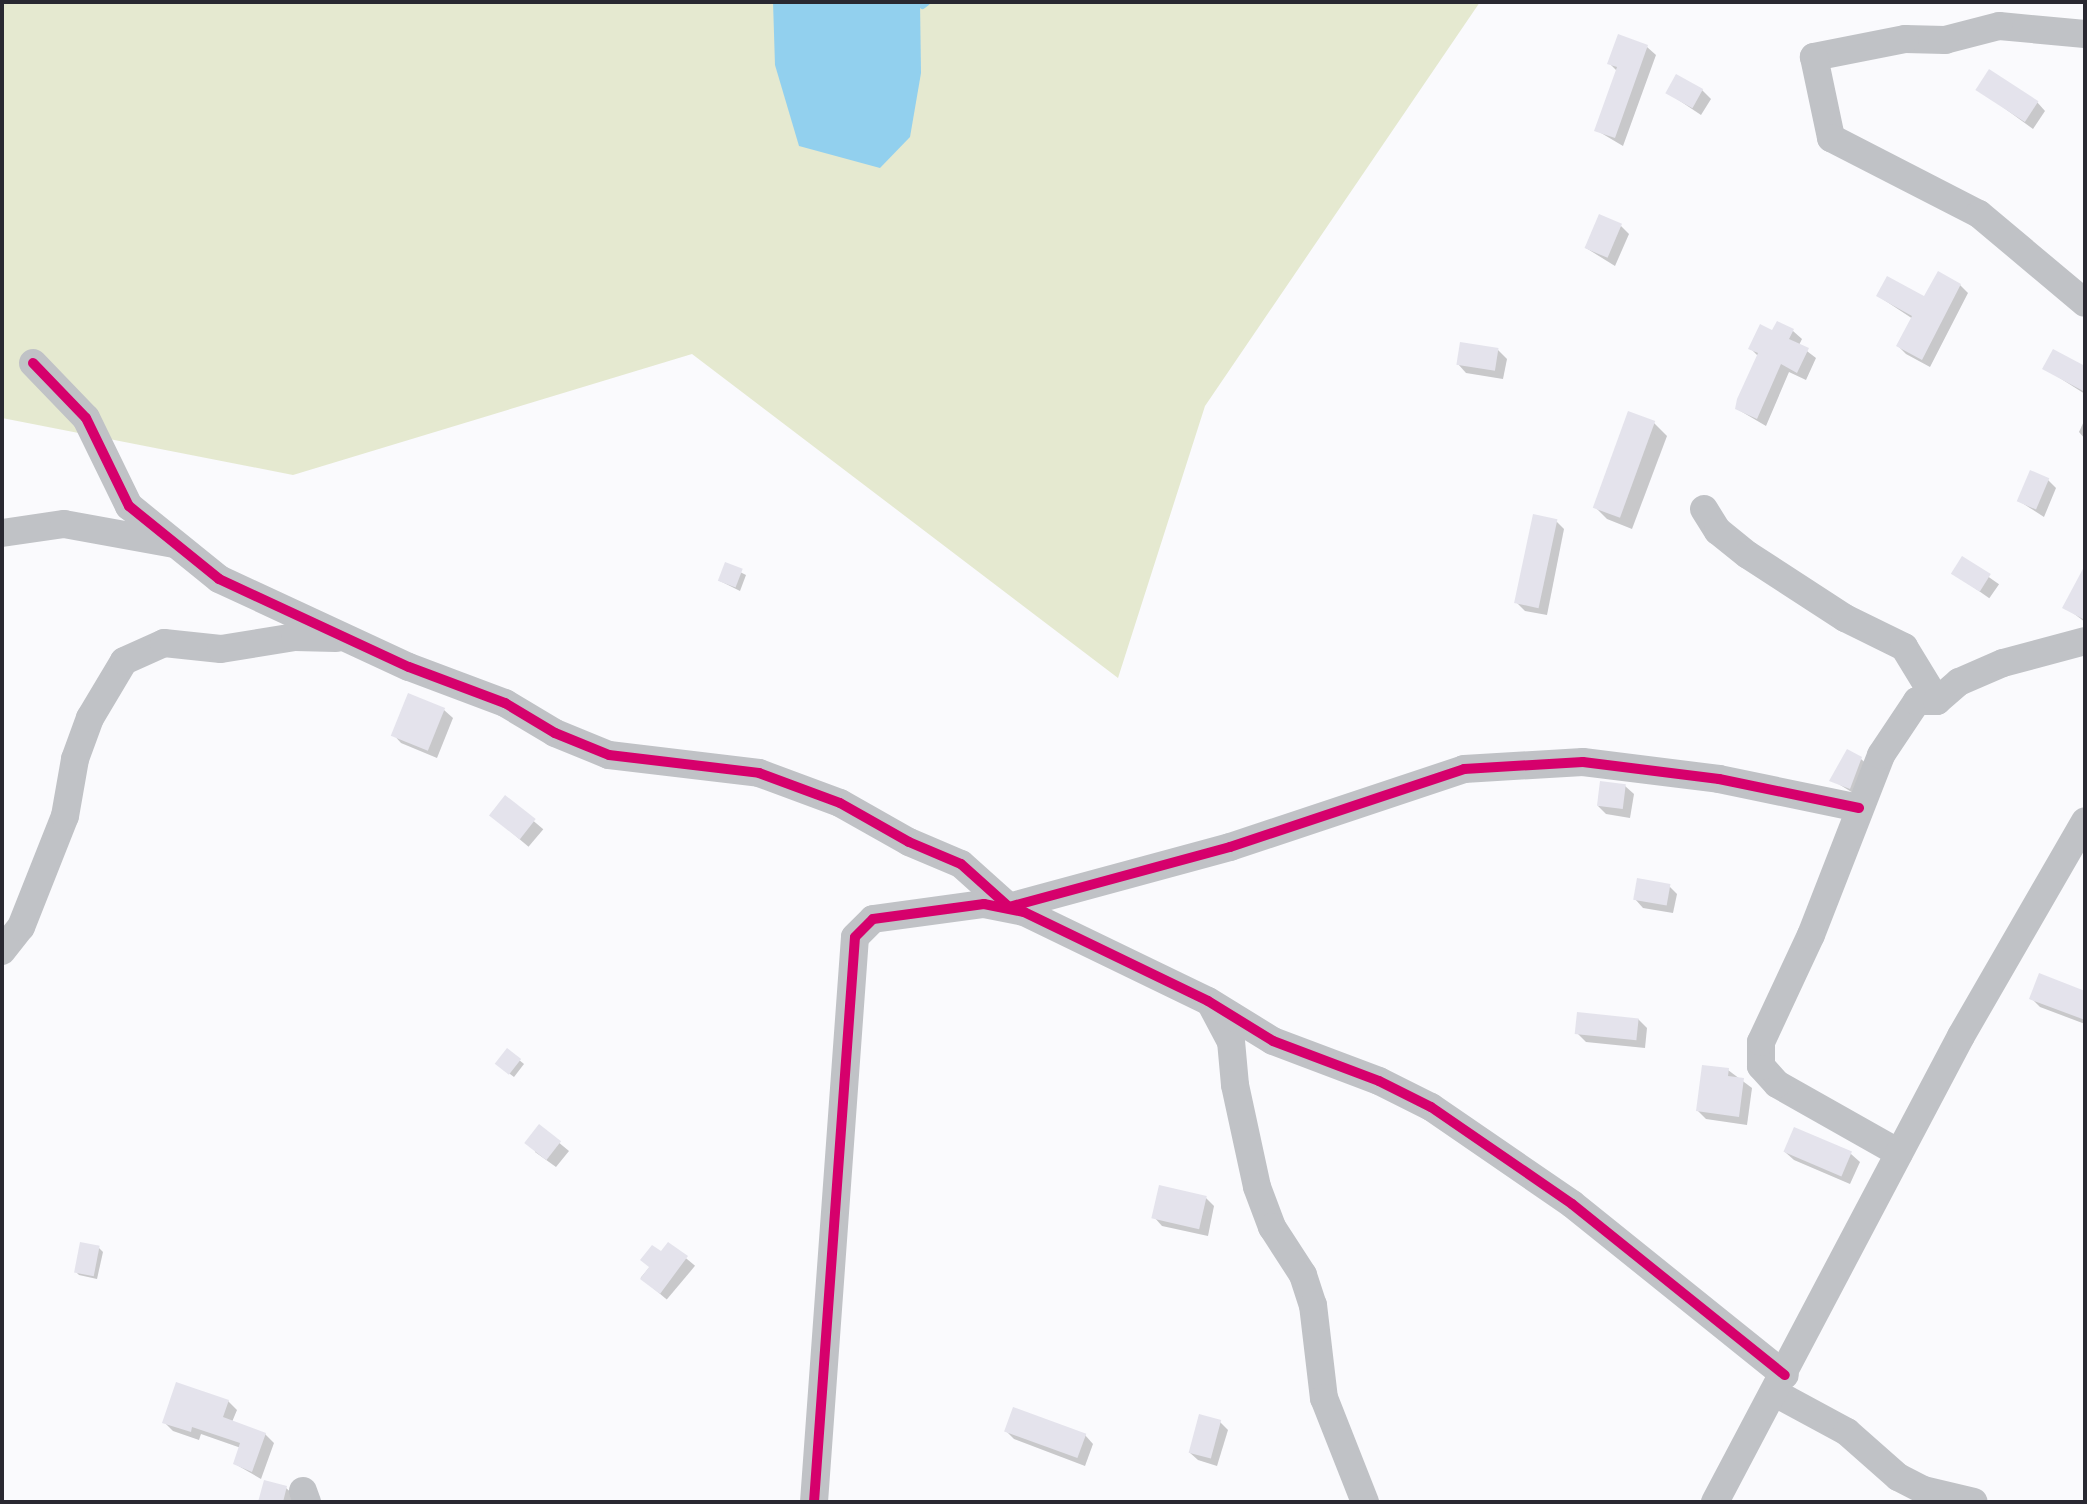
<!DOCTYPE html>
<style>
body{margin:0}
#map{position:relative;width:2087px;height:1504px;overflow:hidden;background:#fafafd;font-family:"Golos Text",sans-serif}
div>[style]{position:absolute}
[style*='--x']{left:calc(var(--x)*1px);top:calc(var(--y)*1px);width:calc(var(--w)*1px);rotate:calc(var(--a)*1deg)}
.green>*{inset:0;background:#e5e9d0}
.water>*{inset:0;background:#92d0ee}
.shadow>*{inset:0;background:#0003;transform-origin:0 0}
.stream>*{height:7px;margin:-3.5px;padding:0 3.5px;transform-origin:3.5px;border-radius:3.5px;background:#92d0ee}
.building>*{inset:0;background:#e4e3ec;transform-origin:0 0}
.minor>*{height:28px;margin:-14px;padding:0 14px;transform-origin:14px;border-radius:14px;background:#c0c2c6}
.cycleway>*{height:10px;margin:-5px;padding:0 5px;transform-origin:5px;border-radius:5px;background:#d6006c}
span{translate:-50% -50%;white-space:nowrap;text-align:center;line-height:1.15;-webkit-text-stroke:6px #f9f9fe;paint-order:stroke}
.frame{position:absolute;inset:0;border:4px solid #292831;pointer-events:none}
</style>
<div id="map">
<div class="green">
<i style="clip-path:polygon(2px 2px,1480px 2px,1205px 406px,1118px 678px,692px 354px,293px 475px,2px 418px)"></i>
</div>
<div class="water">
<i style="clip-path:polygon(773px 2px,920px 2px,921px 73px,910px 137px,880px 168px,799px 146px,775px 65px)"></i>
</div>
<div class="shadow">
<i style="clip-path:polygon(1619px 37px,1647px 47px,1656px 55px,1623px 146px,1596px 130px,1617px 71px,1609px 63px)"></i>
<i style="clip-path:polygon(1978px 89px,2037px 102px,2045px 111px,2033px 129px)"></i>
<i style="clip-path:polygon(1702px 90px,1711px 99px,1701px 115px,1668px 93px)"></i>
<i style="clip-path:polygon(1621px 226px,1629px 234px,1615px 266px,1586px 248px)"></i>
<i style="clip-path:polygon(1960px 285px,1968px 293px,1930px 367px,1906px 354px,1898px 346px,1913px 319px,1878px 296px,1924px 298px)"></i>
<i style="clip-path:polygon(1777px 323px,1793px 331px,1802px 339px,1799px 345px,1816px 358px,1806px 380px,1789px 372px,1766px 426px,1737px 409px,1758px 356px,1750px 348px,1773px 332px)"></i>
<i style="clip-path:polygon(1498px 350px,1507px 359px,1503px 379px,1466px 373px,1458px 364px)"></i>
<i style="clip-path:polygon(2054px 351px,2085px 368px,2085px 394px,2044px 368px)"></i>
<i style="clip-path:polygon(2085px 419px,2085px 439px,2079px 432px)"></i>
<i style="clip-path:polygon(1654px 423px,1667px 436px,1632px 529px,1607px 519px,1594px 506px)"></i>
<i style="clip-path:polygon(2048px 480px,2056px 488px,2044px 517px,2019px 501px)"></i>
<i style="clip-path:polygon(1556px 521px,1564px 529px,1547px 615px,1525px 611px,1516px 602px)"></i>
<i style="left:1963px;top:559px;width:44px;height:17px;rotate:35deg"></i>
<i style="clip-path:polygon(726px 565px,746px 575px,740px 591px,720px 581px)"></i>
<i style="clip-path:polygon(2085px 569px,2085px 622px,2065px 607px)"></i>
<i style="clip-path:polygon(409px 695px,444px 710px,453px 718px,437px 758px,401px 743px,393px 734px)"></i>
<i style="clip-path:polygon(1861px 759px,1870px 767px,1858px 796px,1832px 780px)"></i>
<i style="clip-path:polygon(1625px 786px,1634px 794px,1630px 818px,1606px 814px,1598px 806px)"></i>
<i style="left:505px;top:797px;width:50px;height:23px;rotate:40deg"></i>
<i style="clip-path:polygon(1669px 886px,1677px 894px,1673px 913px,1643px 908px,1635px 899px)"></i>
<i style="clip-path:polygon(2040px 976px,2085px 993px,2085px 1024px,2040px 1007px,2031px 998px)"></i>
<i style="clip-path:polygon(1638px 1019px,1647px 1028px,1645px 1048px,1586px 1042px,1577px 1033px)"></i>
<i style="clip-path:polygon(507px 1050px,524px 1064px,514px 1077px,501px 1067px)"></i>
<i style="clip-path:polygon(1728px 1070px,1752px 1088px,1747px 1125px,1706px 1119px,1698px 1111px)"></i>
<i style="clip-path:polygon(540px 1127px,569px 1151px,556px 1167px,535px 1152px)"></i>
<i style="clip-path:polygon(1785px 1152px,1851px 1154px,1860px 1162px,1850px 1184px,1794px 1160px)"></i>
<i style="clip-path:polygon(1206px 1198px,1214px 1206px,1208px 1236px,1162px 1226px,1154px 1217px)"></i>
<i style="left:669px;top:1244px;width:34px;height:44px;rotate:40deg"></i>
<i style="clip-path:polygon(99px 1248px,103px 1252px,97px 1279px,79px 1275px,75px 1271px)"></i>
<i style="clip-path:polygon(228px 1401px,237px 1410px,232px 1422px,265px 1434px,274px 1443px,261px 1479px,235px 1464px,241px 1448px,201px 1434px,199px 1440px,173px 1431px,164px 1422px)"></i>
<i style="clip-path:polygon(1220px 1422px,1228px 1430px,1217px 1466px,1198px 1460px,1189px 1452px)"></i>
<i style="clip-path:polygon(1006px 1431px,1085px 1435px,1093px 1444px,1085px 1466px,1014px 1439px)"></i>
<i style="clip-path:polygon(266px 1482px,286px 1488px,295px 1496px,293px 1502px,260px 1502px)"></i>
</div>
<div class="stream">
<i style="--x:922;--y:5;--w:5;--a:-37"></i>
</div>
<div class="building">
<i style="clip-path:polygon(1618px 34px,1648px 45px,1615px 138px,1594px 131px,1617px 67px,1607px 64px)"></i>
<i style="left:1989px;top:69px;width:59px;height:25px;rotate:33deg"></i>
<i style="left:1676px;top:74px;width:31px;height:22px;rotate:29deg"></i>
<i style="left:1599px;top:214px;width:25px;height:37px;rotate:23deg"></i>
<i style="clip-path:polygon(1938px 271px,1961px 284px,1922px 360px,1896px 346px,1912px 316px,1876px 296px,1887px 276px,1924px 296px)"></i>
<i style="clip-path:polygon(1777px 321px,1794px 329px,1789px 339px,1809px 348px,1797px 373px,1781px 364px,1757px 419px,1735px 409px,1737px 399px,1758px 353px,1748px 349px,1760px 324px,1772px 330px)"></i>
<i style="left:1460px;top:342px;width:39px;height:23px;rotate:9deg"></i>
<i style="clip-path:polygon(2053px 349px,2085px 366px,2085px 392px,2042px 369px)"></i>
<i style="left:1628px;top:411px;width:29px;height:103px;rotate:20deg"></i>
<i style="left:2030px;top:470px;width:21px;height:34px;rotate:23deg"></i>
<i style="left:1533px;top:514px;width:25px;height:91px;rotate:12deg"></i>
<i style="left:1962px;top:556px;width:34px;height:21px;rotate:32deg"></i>
<i style="left:725px;top:562px;width:19px;height:20px;rotate:21deg"></i>
<i style="clip-path:polygon(2085px 565px,2085px 620px,2062px 608px)"></i>
<i style="left:408px;top:693px;width:40px;height:46px;rotate:22deg"></i>
<i style="clip-path:polygon(1847px 749px,1862px 757px,1850px 789px,1829px 781px)"></i>
<i style="left:1600px;top:781px;width:26px;height:25px;rotate:7deg"></i>
<i style="left:505px;top:795px;width:39px;height:26px;rotate:38deg"></i>
<i style="left:1637px;top:878px;width:34px;height:22px;rotate:10deg"></i>
<i style="clip-path:polygon(2039px 973px,2085px 991px,2085px 1020px,2029px 999px)"></i>
<i style="left:1577px;top:1012px;width:62px;height:22px;rotate:6deg"></i>
<i style="left:507px;top:1048px;width:18px;height:20px;rotate:38deg"></i>
<i style="clip-path:polygon(1702px 1065px,1729px 1068px,1728px 1076px,1744px 1078px,1739px 1117px,1696px 1111px)"></i>
<i style="left:539px;top:1124px;width:28px;height:24px;rotate:38deg"></i>
<i style="left:1794px;top:1127px;width:63px;height:27px;rotate:23deg"></i>
<i style="left:1159px;top:1185px;width:49px;height:34px;rotate:13deg"></i>
<i style="left:80px;top:1242px;width:20px;height:31px;rotate:11deg"></i>
<i style="clip-path:polygon(668px 1242px,688px 1256px,660px 1294px,640px 1279px,649px 1267px,640px 1260px,652px 1245px,661px 1251px)"></i>
<i style="clip-path:polygon(176px 1382px,229px 1400px,223px 1417px,266px 1433px,252px 1472px,233px 1464px,240px 1443px,192px 1427px,191px 1432px,162px 1423px)"></i>
<i style="left:1013px;top:1407px;width:78px;height:26px;rotate:20deg"></i>
<i style="left:1199px;top:1414px;width:23px;height:40px;rotate:15deg"></i>
<i style="clip-path:polygon(264px 1480px,287px 1486px,283px 1502px,258px 1502px)"></i>
</div>
<div class="minor">
<i style="--x:2085;--y:34;--w:86;--a:-174.7"></i>
<i style="--x:1999;--y:26;--w:56;--a:165.5"></i>
<i style="--x:1945;--y:40;--w:40;--a:-178.6"></i>
<i style="--x:1905;--y:39;--w:93;--a:168.8"></i>
<i style="--x:1814;--y:57;--w:83;--a:78.1"></i>
<i style="--x:1831;--y:138;--w:166;--a:27.2"></i>
<i style="--x:1979;--y:214;--w:138;--a:40"></i>
<i style="--x:33;--y:363;--w:76;--a:46.1"></i>
<i style="--x:86;--y:418;--w:98;--a:64"></i>
<i style="--x:129;--y:506;--w:116;--a:39"></i>
<i style="--x:219;--y:579;--w:209;--a:24.9"></i>
<i style="--x:409;--y:667;--w:103;--a:20.6"></i>
<i style="--x:505;--y:703;--w:58;--a:31"></i>
<i style="--x:555;--y:733;--w:58;--a:22.2"></i>
<i style="--x:609;--y:755;--w:151;--a:6.8"></i>
<i style="--x:759;--y:773;--w:86;--a:20.3"></i>
<i style="--x:840;--y:803;--w:79;--a:29.5"></i>
<i style="--x:909;--y:842;--w:56;--a:22.9"></i>
<i style="--x:961;--y:864;--w:64;--a:41.9"></i>
<i style="--x:1704;--y:509;--w:26;--a:58"></i>
<i style="--x:1718;--y:531;--w:38;--a:39"></i>
<i style="--x:1748;--y:555;--w:116;--a:33"></i>
<i style="--x:1845;--y:618;--w:66;--a:26.2"></i>
<i style="--x:1904;--y:647;--w:63;--a:58.6"></i>
<i style="--x:2;--y:533;--w:63;--a:-8.3"></i>
<i style="--x:64;--y:524;--w:112;--a:10.3"></i>
<i style="--x:1009;--y:907;--w:229;--a:-15.2"></i>
<i style="--x:1230;--y:847;--w:247;--a:-18.4"></i>
<i style="--x:1464;--y:769;--w:119;--a:-3.4"></i>
<i style="--x:1583;--y:762;--w:137;--a:7.1"></i>
<i style="--x:1719;--y:779;--w:143;--a:11.7"></i>
<i style="--x:2;--y:951;--w:31;--a:-52"></i>
<i style="--x:21;--y:927;--w:119;--a:-68.4"></i>
<i style="--x:65;--y:816;--w:58;--a:-80"></i>
<i style="--x:75;--y:759;--w:44;--a:-69.9"></i>
<i style="--x:90;--y:718;--w:66;--a:-59.2"></i>
<i style="--x:124;--y:661;--w:44;--a:-24.2"></i>
<i style="--x:164;--y:643;--w:57;--a:6"></i>
<i style="--x:221;--y:649;--w:75;--a:-9.2"></i>
<i style="--x:295;--y:637;--w:41;--a:1.4"></i>
<i style="--x:1212;--y:1006;--w:40;--a:62"></i>
<i style="--x:1231;--y:1041;--w:44;--a:84.8"></i>
<i style="--x:1235;--y:1085;--w:104;--a:77.8"></i>
<i style="--x:1257;--y:1187;--w:43;--a:69.4"></i>
<i style="--x:1272;--y:1227;--w:57;--a:57.1"></i>
<i style="--x:1303;--y:1275;--w:32;--a:72"></i>
<i style="--x:1313;--y:1305;--w:94;--a:83.3"></i>
<i style="--x:1324;--y:1398;--w:112;--a:68.5"></i>
<i style="--x:1899;--y:1153;--w:140;--a:-150.5"></i>
<i style="--x:1777;--y:1084;--w:24;--a:-132"></i>
<i style="--x:1761;--y:1066;--w:24;--a:-90"></i>
<i style="--x:1761;--y:1042;--w:118;--a:-65"></i>
<i style="--x:1811;--y:935;--w:193;--a:-68.7"></i>
<i style="--x:1881;--y:755;--w:65;--a:-56.3"></i>
<i style="--x:1917;--y:701;--w:20;--a:0"></i>
<i style="--x:1937;--y:701;--w:29;--a:-41"></i>
<i style="--x:1959;--y:682;--w:48;--a:-23.4"></i>
<i style="--x:2003;--y:663;--w:85;--a:-15"></i>
<i style="--x:1775;--y:1393;--w:82;--a:28.4"></i>
<i style="--x:1847;--y:1432;--w:68;--a:41.4"></i>
<i style="--x:1898;--y:1477;--w:29;--a:27"></i>
<i style="--x:1924;--y:1490;--w:51;--a:13.5"></i>
<i style="--x:303;--y:1491;--w:12;--a:70"></i>
<i style="--x:814;--y:1502;--w:566;--a:-85.85"></i>
<i style="--x:855;--y:937;--w:25;--a:-45"></i>
<i style="--x:873;--y:919;--w:112;--a:-7.7"></i>
<i style="--x:984;--y:904;--w:41;--a:11.3"></i>
<i style="--x:1024;--y:912;--w:204;--a:25.8"></i>
<i style="--x:1208;--y:1001;--w:76;--a:31.6"></i>
<i style="--x:1273;--y:1041;--w:113;--a:20.7"></i>
<i style="--x:1379;--y:1081;--w:58;--a:26.6"></i>
<i style="--x:1431;--y:1107;--w:171;--a:34.5"></i>
<i style="--x:1572;--y:1204;--w:273;--a:38.8"></i>
<i style="--x:1715;--y:1502;--w:527;--a:-62.17"></i>
<i style="--x:1961;--y:1036;--w:248;--a:-60"></i>
</div>
<div class="cycleway">
<i style="--x:33;--y:363;--w:76;--a:46.1"></i>
<i style="--x:86;--y:418;--w:98;--a:64"></i>
<i style="--x:129;--y:506;--w:116;--a:39"></i>
<i style="--x:219;--y:579;--w:209;--a:24.9"></i>
<i style="--x:409;--y:667;--w:103;--a:20.6"></i>
<i style="--x:505;--y:703;--w:58;--a:31"></i>
<i style="--x:555;--y:733;--w:58;--a:22.2"></i>
<i style="--x:609;--y:755;--w:151;--a:6.8"></i>
<i style="--x:759;--y:773;--w:86;--a:20.3"></i>
<i style="--x:840;--y:803;--w:79;--a:29.5"></i>
<i style="--x:909;--y:842;--w:56;--a:22.9"></i>
<i style="--x:961;--y:864;--w:64;--a:41.9"></i>
<i style="--x:1009;--y:907;--w:229;--a:-15.2"></i>
<i style="--x:1230;--y:847;--w:247;--a:-18.4"></i>
<i style="--x:1464;--y:769;--w:119;--a:-3.4"></i>
<i style="--x:1583;--y:762;--w:137;--a:7.1"></i>
<i style="--x:1719;--y:779;--w:143;--a:11.7"></i>
<i style="--x:814;--y:1502;--w:566;--a:-85.85"></i>
<i style="--x:855;--y:937;--w:25;--a:-45"></i>
<i style="--x:873;--y:919;--w:112;--a:-7.7"></i>
<i style="--x:984;--y:904;--w:41;--a:11.3"></i>
<i style="--x:1024;--y:912;--w:204;--a:25.8"></i>
<i style="--x:1208;--y:1001;--w:76;--a:31.6"></i>
<i style="--x:1273;--y:1041;--w:113;--a:20.7"></i>
<i style="--x:1379;--y:1081;--w:58;--a:26.6"></i>
<i style="--x:1431;--y:1107;--w:171;--a:34.5"></i>
<i style="--x:1572;--y:1204;--w:273;--a:38.8"></i>
</div>
<div class="frame"></div>
</div>
